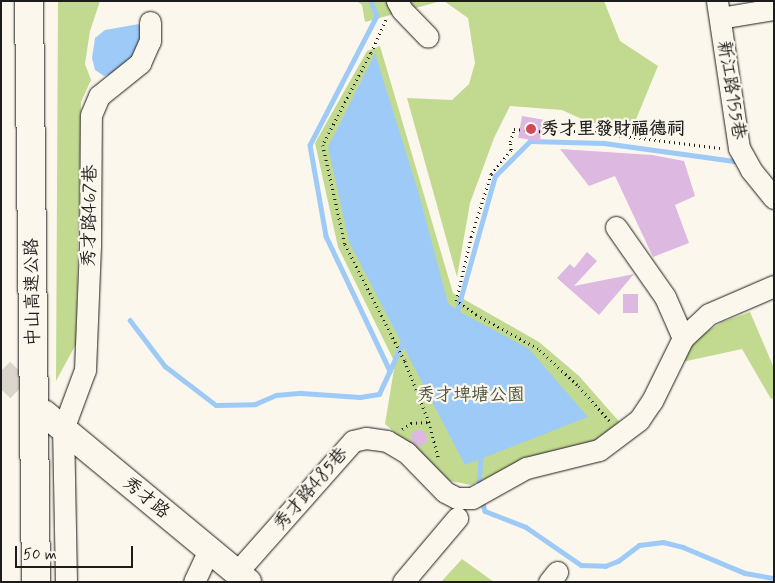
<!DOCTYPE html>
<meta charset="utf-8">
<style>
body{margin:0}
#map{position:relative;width:775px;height:583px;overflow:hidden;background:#fbf7ec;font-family:Mynerve,"LXGW WenKai TC",sans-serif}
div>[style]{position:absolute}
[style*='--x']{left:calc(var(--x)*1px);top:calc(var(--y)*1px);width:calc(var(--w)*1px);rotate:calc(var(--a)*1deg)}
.green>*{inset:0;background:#c2da90}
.water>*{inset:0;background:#9ecaf8}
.stream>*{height:4.5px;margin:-2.25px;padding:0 2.25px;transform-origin:2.25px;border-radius:2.25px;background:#9ecaf8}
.building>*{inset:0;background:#ddb8e1;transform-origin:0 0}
.round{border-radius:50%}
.major-tunnel>*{height:26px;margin-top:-13px;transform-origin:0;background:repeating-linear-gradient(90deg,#dad6cd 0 26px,transparent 0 39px)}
.path>*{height:2.5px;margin-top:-1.25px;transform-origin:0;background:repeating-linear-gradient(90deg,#1c1c1c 0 1px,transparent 0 5px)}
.roads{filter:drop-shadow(0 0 1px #1c1c1c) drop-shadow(0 0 1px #1c1c1c)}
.minor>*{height:21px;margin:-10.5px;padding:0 10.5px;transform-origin:10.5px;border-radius:10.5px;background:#fbf7ec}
.major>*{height:26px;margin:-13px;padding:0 13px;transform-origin:13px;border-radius:13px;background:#fbf7ec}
.highway>*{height:28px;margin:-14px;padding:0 14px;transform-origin:14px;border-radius:14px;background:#fbf7ec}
.dots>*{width:14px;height:14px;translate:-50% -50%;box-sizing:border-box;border:2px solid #fbf7ec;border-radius:50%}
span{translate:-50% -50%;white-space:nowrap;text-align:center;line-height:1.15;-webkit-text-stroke:4.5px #fbf7ec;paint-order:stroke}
.street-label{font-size:18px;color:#1c1c1c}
.poi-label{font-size:18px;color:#1c1c1c;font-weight:700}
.left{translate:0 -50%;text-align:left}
.park-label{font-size:18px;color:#4e553f}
.frame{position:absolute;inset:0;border:2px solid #1c1c1c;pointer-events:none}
.scale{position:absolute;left:15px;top:546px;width:118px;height:22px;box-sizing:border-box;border:2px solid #1c1c1c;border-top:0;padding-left:6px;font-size:15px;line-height:18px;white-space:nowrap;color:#1c1c1c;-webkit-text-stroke:4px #fbf7ec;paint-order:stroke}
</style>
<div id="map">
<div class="green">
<i style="clip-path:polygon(58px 1px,100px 1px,90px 31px,85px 64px,91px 80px,81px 102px,76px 344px,56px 381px)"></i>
<i style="clip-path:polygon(357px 1px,441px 1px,365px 22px,362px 5px)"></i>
<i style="clip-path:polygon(444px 1px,604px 1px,620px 41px,658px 66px,632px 129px,588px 122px,562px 110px,510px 106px,494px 138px,470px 203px,457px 277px,407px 98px,452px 100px,469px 84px,475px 63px,468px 18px)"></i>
<i style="clip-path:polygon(380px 46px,453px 293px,539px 342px,579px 376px,623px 426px,602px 441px,524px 461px,471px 485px,450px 481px,385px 424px,395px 363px,338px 247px,315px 143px,367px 51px)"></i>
<i style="clip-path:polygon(750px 312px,774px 368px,774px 398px,771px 399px,742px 349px,682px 362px,692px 341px,722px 322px)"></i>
<i style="clip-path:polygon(462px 559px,494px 582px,441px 582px)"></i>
</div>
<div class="water">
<i style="clip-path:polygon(139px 24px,143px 34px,139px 50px,117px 72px,104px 76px,95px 70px,92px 58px,95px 38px,105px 30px)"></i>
<i style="clip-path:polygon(375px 53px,419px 194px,448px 303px,458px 311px,529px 349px,588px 417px,465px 465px,349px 242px,328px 147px)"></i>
</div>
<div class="stream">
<i style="--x:371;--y:1;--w:16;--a:68"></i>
<i style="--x:377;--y:16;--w:145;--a:117.4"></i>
<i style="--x:310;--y:145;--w:92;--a:80"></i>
<i style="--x:326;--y:236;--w:149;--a:64.6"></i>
<i style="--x:453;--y:314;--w:5;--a:-37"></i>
<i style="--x:457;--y:311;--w:140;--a:-74.3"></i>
<i style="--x:495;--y:176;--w:49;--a:-45"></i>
<i style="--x:530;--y:141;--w:74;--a:1.5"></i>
<i style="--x:604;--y:143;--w:131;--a:7.9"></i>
<i style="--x:130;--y:320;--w:58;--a:52.7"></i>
<i style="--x:165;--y:366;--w:64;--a:37.4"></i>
<i style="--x:216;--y:405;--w:39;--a:-1"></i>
<i style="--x:255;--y:404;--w:23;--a:-23"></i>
<i style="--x:276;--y:395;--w:25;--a:-5"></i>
<i style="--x:301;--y:393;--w:59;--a:3.9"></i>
<i style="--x:360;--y:397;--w:19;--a:-9"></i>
<i style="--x:379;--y:394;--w:55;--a:-65.3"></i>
<i style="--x:402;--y:344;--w:4;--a:-27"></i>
<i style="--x:479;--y:454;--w:4;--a:63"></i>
<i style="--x:481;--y:458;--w:30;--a:94"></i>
<i style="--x:482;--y:500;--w:11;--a:75"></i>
<i style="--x:485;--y:511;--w:44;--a:21.3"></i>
<i style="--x:526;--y:527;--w:67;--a:34.6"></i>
<i style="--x:581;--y:565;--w:24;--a:2"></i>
<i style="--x:605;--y:566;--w:14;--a:-21"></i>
<i style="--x:618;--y:561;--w:26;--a:-37"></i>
<i style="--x:639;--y:545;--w:24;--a:-7"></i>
<i style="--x:663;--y:542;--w:21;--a:14"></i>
<i style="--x:683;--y:547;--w:67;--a:22.8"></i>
<i style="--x:745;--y:573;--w:29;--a:10"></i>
</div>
<div class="building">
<i style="left:522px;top:116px;width:22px;height:22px;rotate:10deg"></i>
<i style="clip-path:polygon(560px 149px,652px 155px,684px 161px,695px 196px,675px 205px,689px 243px,653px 257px,615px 176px,589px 186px)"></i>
<i style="clip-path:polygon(587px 252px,597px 261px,574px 286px,634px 274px,599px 315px,557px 278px,570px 264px,574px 268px)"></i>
<i style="left:638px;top:294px;width:19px;height:15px;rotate:90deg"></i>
<i class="round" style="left:411px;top:430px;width:16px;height:16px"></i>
</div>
<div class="major-tunnel">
<i style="--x:1;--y:371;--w:60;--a:44.3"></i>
</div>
<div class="path">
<i style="--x:386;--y:20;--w:36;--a:114"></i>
<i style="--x:371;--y:53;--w:104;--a:117.6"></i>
<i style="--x:323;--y:145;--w:101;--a:77.5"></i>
<i style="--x:345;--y:244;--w:131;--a:62.9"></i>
<i style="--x:405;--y:361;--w:66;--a:68.5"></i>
<i style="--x:429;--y:422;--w:38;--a:75"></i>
<i style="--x:609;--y:421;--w:48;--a:-131.6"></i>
<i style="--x:577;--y:385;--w:53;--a:-137.3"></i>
<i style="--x:538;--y:349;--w:71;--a:-151.3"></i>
<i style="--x:476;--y:315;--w:24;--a:-145"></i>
<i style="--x:456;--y:301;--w:66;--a:-76.8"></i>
<i style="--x:471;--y:237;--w:66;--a:-72.4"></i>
<i style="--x:491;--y:174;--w:31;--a:-50"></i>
<i style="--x:511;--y:150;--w:8;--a:-97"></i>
<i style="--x:510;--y:142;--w:14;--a:-73"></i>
<i style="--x:514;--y:129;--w:35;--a:5"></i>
<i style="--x:549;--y:132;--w:36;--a:-2"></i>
<i style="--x:585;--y:131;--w:136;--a:7.2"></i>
<i style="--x:402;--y:429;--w:11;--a:-34"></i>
<i style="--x:411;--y:423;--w:18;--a:-3"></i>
</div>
<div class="roads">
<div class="minor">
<i style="--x:397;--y:1;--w:10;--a:61"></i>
<i style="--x:402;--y:10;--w:37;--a:46"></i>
<i style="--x:717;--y:1;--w:149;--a:81.5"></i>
<i style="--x:739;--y:148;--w:25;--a:61"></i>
<i style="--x:751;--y:170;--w:36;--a:51"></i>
<i style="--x:720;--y:18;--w:55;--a:-9.5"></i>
<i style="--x:616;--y:227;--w:85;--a:55"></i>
<i style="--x:665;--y:297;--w:45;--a:66.3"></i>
<i style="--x:237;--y:572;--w:175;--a:-48.5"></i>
<i style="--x:353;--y:441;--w:13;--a:-13"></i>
<i style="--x:366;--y:438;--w:21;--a:8"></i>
<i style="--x:387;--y:441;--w:23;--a:31"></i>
<i style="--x:407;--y:453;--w:54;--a:45.7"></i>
<i style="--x:445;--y:492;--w:13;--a:27"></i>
<i style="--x:457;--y:498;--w:15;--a:0"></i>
<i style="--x:472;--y:498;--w:62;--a:-29.1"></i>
<i style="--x:526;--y:468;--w:75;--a:-13.9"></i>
<i style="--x:599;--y:450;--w:50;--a:-36.9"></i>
<i style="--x:639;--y:420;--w:23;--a:-56"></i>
<i style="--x:652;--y:401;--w:70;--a:-63.8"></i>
<i style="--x:683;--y:338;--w:35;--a:-43"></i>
<i style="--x:709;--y:314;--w:71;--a:-23.3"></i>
<i style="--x:66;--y:582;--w:153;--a:-91.1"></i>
<i style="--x:63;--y:429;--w:63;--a:-69.6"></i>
<i style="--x:85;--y:370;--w:125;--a:-87.7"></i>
<i style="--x:90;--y:245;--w:130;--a:-89.6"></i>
<i style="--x:91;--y:115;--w:21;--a:-67"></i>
<i style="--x:99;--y:96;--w:53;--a:-38.8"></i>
<i style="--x:140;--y:63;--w:24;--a:-66"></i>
<i style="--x:150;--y:41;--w:19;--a:-90"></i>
<i style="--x:194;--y:582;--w:35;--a:-65"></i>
<i style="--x:403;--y:582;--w:84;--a:-49.8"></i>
<i style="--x:549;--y:582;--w:13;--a:-51"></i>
</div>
<div class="major">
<i style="--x:44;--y:413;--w:265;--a:39.6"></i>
</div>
<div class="highway">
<i style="--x:29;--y:1;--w:581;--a:89.31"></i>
</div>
</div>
<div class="dots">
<i style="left:531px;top:129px;background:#d1495b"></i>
</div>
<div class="street-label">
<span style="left:731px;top:90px;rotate:81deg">新江路155巷</span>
<span style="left:90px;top:216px;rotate:-89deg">秀才路467巷</span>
<span style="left:33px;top:292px;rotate:-91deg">中山高速公路</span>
<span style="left:311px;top:489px;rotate:-49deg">秀才路485巷</span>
<span style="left:146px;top:498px;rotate:40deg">秀才路</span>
</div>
<div class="poi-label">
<span class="left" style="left:541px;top:129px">秀才里發財福德祠</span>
</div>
<div class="park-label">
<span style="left:471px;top:395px">秀才埤塘公園</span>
</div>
<div class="frame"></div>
<div class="scale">50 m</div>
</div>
